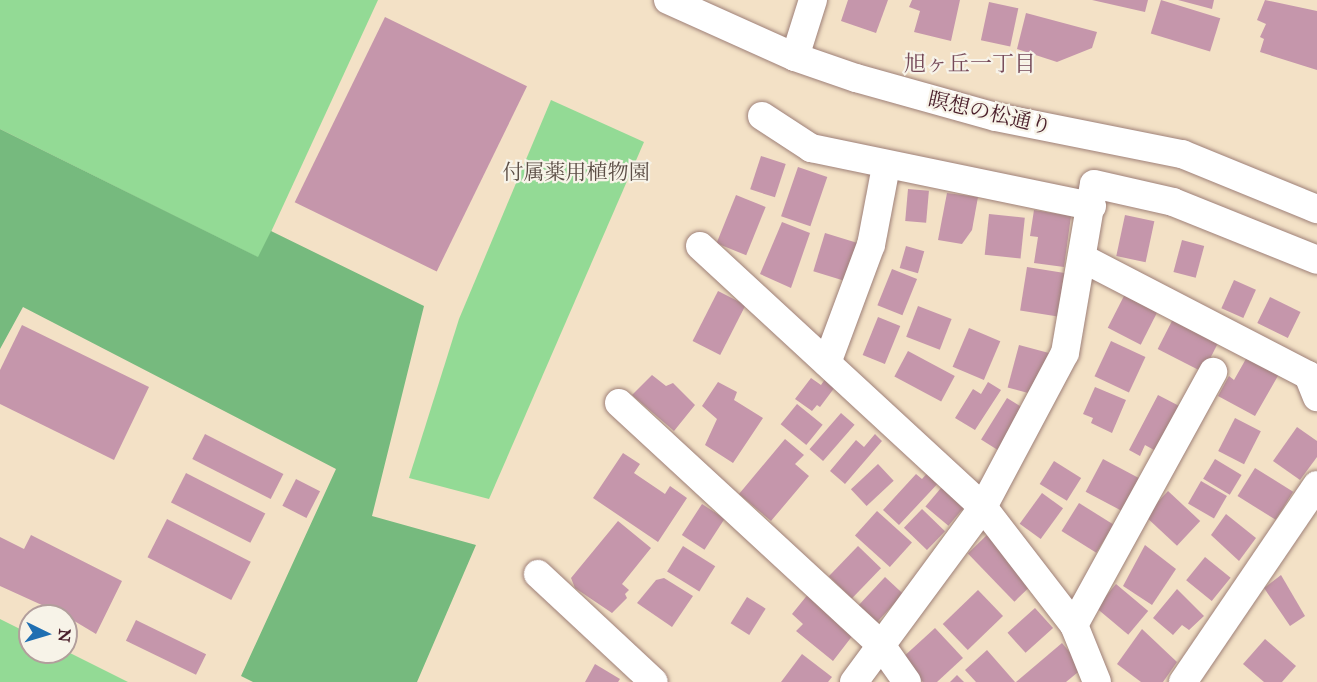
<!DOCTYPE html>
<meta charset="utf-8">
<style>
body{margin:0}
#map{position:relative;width:1317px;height:682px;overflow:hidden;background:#f3e1c6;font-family:"IM FELL Great Primer","Noto Serif JP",serif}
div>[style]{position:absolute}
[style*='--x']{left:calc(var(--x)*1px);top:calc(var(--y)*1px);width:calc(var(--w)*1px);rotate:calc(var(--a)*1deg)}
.green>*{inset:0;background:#93da95}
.forest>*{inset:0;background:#76ba7e}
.building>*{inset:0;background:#c596ab;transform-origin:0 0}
.roads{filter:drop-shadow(0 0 2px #9e8078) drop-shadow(0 0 2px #9e8078)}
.minor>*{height:28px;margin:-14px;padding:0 14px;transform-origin:14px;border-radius:14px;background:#fff}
span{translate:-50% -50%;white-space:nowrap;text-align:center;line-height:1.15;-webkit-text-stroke:4.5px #f7f3e8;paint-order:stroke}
.street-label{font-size:21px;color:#4a1f2b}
.park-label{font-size:21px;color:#5c4e46}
.neighbourhood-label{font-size:22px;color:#754958}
.north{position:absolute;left:18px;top:604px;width:60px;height:60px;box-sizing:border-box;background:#f7f3e8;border:2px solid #b29e9c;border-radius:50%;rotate:95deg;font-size:16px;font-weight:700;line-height:24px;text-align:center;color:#4a1f2b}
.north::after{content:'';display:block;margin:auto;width:21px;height:27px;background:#1f6fb2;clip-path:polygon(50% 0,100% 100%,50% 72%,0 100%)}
</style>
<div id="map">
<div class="green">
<i style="clip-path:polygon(0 0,378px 0,259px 258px,0 129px)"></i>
<i style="clip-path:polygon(551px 100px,644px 142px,489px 499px,409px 478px,459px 319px)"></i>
<i style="clip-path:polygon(0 619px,30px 634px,30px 652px,66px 651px,128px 682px,0 682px)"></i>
</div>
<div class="forest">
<i style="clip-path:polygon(0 129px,258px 257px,271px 231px,424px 306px,372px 516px,476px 545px,417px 682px,253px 682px,241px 676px,336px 469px,23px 307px,0 349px)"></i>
</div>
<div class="building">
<i style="clip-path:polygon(848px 0,888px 0,876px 33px,841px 21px)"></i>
<i style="clip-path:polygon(912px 0,960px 0,951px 41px,914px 32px,920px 11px,909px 7px)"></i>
<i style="clip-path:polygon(1092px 0,1148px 0,1145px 12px)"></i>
<i style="left:1161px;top:0;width:62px;height:35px;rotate:17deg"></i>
<i style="clip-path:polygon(1178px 0,1214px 0,1212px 9px)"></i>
<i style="clip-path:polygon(1265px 0,1317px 11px,1317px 70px,1260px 52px,1264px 39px,1260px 37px,1266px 24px,1257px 20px)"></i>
<i style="left:989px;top:2px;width:30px;height:39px;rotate:12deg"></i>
<i style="clip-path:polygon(1026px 13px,1097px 32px,1092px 48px,1057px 62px,1017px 49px)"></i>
<i style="left:385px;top:17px;width:158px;height:206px;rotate:26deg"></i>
<i style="left:761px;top:156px;width:26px;height:35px;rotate:18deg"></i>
<i style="left:798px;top:167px;width:31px;height:52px;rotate:19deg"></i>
<i style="left:908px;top:189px;width:21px;height:32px;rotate:5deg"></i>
<i style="clip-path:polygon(947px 193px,978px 197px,972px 230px,962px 244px,938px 240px)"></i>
<i style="left:736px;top:195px;width:32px;height:52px;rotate:22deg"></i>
<i style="clip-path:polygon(1034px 210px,1071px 216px,1064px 267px,1034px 263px,1038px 237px,1030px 236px)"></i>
<i style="left:989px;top:214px;width:36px;height:41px;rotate:6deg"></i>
<i style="left:1125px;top:215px;width:30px;height:42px;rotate:12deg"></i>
<i style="clip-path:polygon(782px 222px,810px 233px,791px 288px,760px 274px)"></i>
<i style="left:825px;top:233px;width:34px;height:40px;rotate:17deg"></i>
<i style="left:1182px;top:240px;width:23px;height:33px;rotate:15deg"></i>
<i style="left:906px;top:246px;width:19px;height:23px;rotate:16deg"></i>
<i style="left:1027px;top:267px;width:38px;height:44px;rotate:9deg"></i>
<i style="left:892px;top:269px;width:27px;height:39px;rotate:22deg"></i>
<i style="left:1234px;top:280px;width:24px;height:31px;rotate:24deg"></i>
<i style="left:718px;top:291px;width:31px;height:56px;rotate:27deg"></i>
<i style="left:1125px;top:294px;width:37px;height:38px;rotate:27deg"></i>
<i style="left:1270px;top:297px;width:34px;height:29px;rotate:26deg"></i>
<i style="left:918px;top:306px;width:36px;height:33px;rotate:21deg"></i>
<i style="left:878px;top:317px;width:24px;height:41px;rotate:22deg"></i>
<i style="left:1174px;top:317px;width:51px;height:36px;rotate:27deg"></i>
<i style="clip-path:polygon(22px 325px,149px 387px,114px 460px,0 404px,0 370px)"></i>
<i style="left:969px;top:328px;width:34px;height:42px;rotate:23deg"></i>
<i style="left:1111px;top:341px;width:38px;height:39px;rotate:25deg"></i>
<i style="left:1019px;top:345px;width:31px;height:44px;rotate:15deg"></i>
<i style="left:908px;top:351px;width:53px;height:29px;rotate:28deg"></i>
<i style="clip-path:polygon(1247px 357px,1279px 374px,1255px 416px,1218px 396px,1229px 376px,1234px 380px)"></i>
<i style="clip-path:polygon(652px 375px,666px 386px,673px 383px,695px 405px,674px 431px,632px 395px)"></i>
<i style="clip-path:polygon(828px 375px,838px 383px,820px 407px,817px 405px,812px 411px,795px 399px,811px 378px,821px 385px)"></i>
<i style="clip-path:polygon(718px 382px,737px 392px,734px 400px,763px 418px,733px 463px,705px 445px,717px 419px,702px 406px)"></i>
<i style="clip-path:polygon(988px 382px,1001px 390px,975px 430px,955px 418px,973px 389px,981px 394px)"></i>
<i style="clip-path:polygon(1095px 387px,1126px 400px,1112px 433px,1091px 423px,1093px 418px,1083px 414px)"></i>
<i style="clip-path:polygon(1158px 395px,1187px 410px,1163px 455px,1145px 445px,1140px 456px,1129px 450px)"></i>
<i style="left:1007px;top:398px;width:22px;height:49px;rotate:32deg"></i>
<i style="left:797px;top:404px;width:33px;height:26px;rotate:39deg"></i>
<i style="left:841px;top:413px;width:18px;height:48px;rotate:41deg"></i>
<i style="left:1235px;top:418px;width:29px;height:37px;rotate:27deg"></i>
<i style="clip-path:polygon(1297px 427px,1317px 441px,1317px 457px,1300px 480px,1273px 461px)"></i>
<i style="left:205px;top:434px;width:88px;height:28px;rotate:27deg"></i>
<i style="clip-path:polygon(875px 434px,882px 441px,845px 484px,830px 471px,856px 440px,864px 447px)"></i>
<i style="clip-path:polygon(785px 439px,804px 455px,795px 464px,809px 476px,771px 521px,739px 494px)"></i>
<i style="clip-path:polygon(623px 453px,640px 464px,634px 473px,665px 494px,670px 486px,687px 498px,658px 542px,593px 498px)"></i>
<i style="left:1103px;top:459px;width:41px;height:37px;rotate:28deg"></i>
<i style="left:1215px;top:459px;width:31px;height:23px;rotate:31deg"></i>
<i style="left:1054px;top:461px;width:32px;height:27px;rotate:32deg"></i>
<i style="left:878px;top:464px;width:23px;height:37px;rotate:47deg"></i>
<i style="left:1255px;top:468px;width:45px;height:33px;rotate:32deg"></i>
<i style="clip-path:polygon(931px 469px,942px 479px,899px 525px,883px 510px,916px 474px,922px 479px)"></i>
<i style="left:186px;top:473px;width:89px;height:33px;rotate:27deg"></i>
<i style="left:296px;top:479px;width:27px;height:30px;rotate:27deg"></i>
<i style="left:1201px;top:481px;width:30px;height:26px;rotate:30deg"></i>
<i style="left:946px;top:482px;width:30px;height:32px;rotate:40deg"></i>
<i style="left:1168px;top:491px;width:44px;height:34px;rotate:43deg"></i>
<i style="left:1042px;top:493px;width:26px;height:38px;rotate:36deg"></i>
<i style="left:1079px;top:503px;width:41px;height:33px;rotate:32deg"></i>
<i style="left:702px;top:504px;width:27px;height:37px;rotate:33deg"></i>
<i style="left:922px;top:509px;width:32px;height:26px;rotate:44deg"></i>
<i style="left:877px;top:511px;width:47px;height:33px;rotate:42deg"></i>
<i style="clip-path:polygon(1226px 514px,1256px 538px,1239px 561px,1211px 535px)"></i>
<i style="left:167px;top:519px;width:94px;height:43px;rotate:27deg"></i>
<i style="clip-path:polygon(618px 521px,651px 548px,622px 584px,629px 590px,625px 594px,627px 598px,612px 613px,575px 588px,571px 578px)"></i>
<i style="left:988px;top:534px;width:67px;height:28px;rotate:46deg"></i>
<i style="clip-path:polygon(31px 535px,122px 581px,96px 634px,66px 616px,0 586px,0 537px,24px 549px)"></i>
<i style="clip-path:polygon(1145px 545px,1176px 569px,1152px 605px,1123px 586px)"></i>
<i style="left:683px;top:546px;width:38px;height:30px;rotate:32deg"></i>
<i style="left:858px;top:546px;width:32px;height:42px;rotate:44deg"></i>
<i style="left:1205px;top:557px;width:33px;height:30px;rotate:39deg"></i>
<i style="clip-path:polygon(1281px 575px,1305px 616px,1290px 626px,1264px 588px)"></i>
<i style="left:885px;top:577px;width:25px;height:39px;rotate:43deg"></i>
<i style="clip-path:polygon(664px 578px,693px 596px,672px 627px,637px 603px,656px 580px)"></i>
<i style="left:1116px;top:584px;width:42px;height:31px;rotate:40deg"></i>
<i style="clip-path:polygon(1177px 589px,1204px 616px,1189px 630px,1182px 625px,1173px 635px,1153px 618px)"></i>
<i style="left:978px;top:590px;width:36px;height:49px;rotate:46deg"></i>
<i style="clip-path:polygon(809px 593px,853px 635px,833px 661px,796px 631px,803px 624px,792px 614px)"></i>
<i style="left:747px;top:597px;width:22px;height:31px;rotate:32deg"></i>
<i style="left:1035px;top:608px;width:27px;height:37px;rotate:48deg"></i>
<i style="left:136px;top:620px;width:78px;height:23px;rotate:26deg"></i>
<i style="clip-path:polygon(935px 628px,963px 658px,937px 682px,923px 682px,901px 659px)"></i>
<i style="clip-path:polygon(1142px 629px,1177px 662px,1163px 682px,1141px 682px,1117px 664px)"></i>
<i style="clip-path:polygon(1265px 639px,1296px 666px,1282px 682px,1264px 682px,1243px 664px)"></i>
<i style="clip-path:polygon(1062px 643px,1083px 668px,1066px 682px,1016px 682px)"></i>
<i style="clip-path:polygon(987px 650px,1015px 682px,976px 682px,965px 670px)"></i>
<i style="clip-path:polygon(802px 654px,832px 677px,828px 682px,781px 682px)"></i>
<i style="clip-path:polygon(595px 664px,620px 679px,618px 682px,585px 682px)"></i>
<i style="clip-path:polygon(957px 675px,964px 682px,950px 682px)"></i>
</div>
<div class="roads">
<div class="minor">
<i style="--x:668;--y:0;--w:139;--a:24.2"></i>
<i style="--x:795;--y:57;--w:65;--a:19"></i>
<i style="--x:856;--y:78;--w:145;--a:15.6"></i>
<i style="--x:996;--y:117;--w:190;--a:11.3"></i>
<i style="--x:1182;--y:154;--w:146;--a:22.2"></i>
<i style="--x:795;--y:57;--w:60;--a:-72.5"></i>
<i style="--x:762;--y:116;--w:59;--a:33.1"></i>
<i style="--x:811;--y:148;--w:287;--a:11.7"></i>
<i style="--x:700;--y:246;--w:385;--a:42.7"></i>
<i style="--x:983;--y:507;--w:149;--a:52.4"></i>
<i style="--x:1074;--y:625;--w:61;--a:68"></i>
<i style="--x:1084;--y:259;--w:252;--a:27.4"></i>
<i style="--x:1308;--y:375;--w:24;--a:68"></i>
<i style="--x:827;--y:363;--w:126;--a:-69.6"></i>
<i style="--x:871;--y:245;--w:80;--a:-79.2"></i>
<i style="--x:619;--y:403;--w:357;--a:42.7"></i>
<i style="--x:881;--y:645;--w:45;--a:54.9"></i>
<i style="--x:538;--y:574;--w:158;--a:43"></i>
<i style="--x:1074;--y:625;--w:289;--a:-61.2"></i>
<i style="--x:854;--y:682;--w:217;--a:-53.6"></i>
<i style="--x:983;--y:507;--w:174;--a:-62"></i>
<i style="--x:1065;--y:353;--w:171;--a:-80.3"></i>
<i style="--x:1094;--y:184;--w:81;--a:12.8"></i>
<i style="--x:1173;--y:202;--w:155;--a:21.9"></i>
<i style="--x:1183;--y:682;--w:238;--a:-55.8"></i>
</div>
</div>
<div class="street-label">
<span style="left:990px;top:113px;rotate:13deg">瞑想の松通り</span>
</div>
<div class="park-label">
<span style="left:576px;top:172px">付属薬用植物園</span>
</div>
<div class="neighbourhood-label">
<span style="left:970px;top:64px">旭ヶ丘一丁目</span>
</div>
<div class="north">N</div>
</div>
